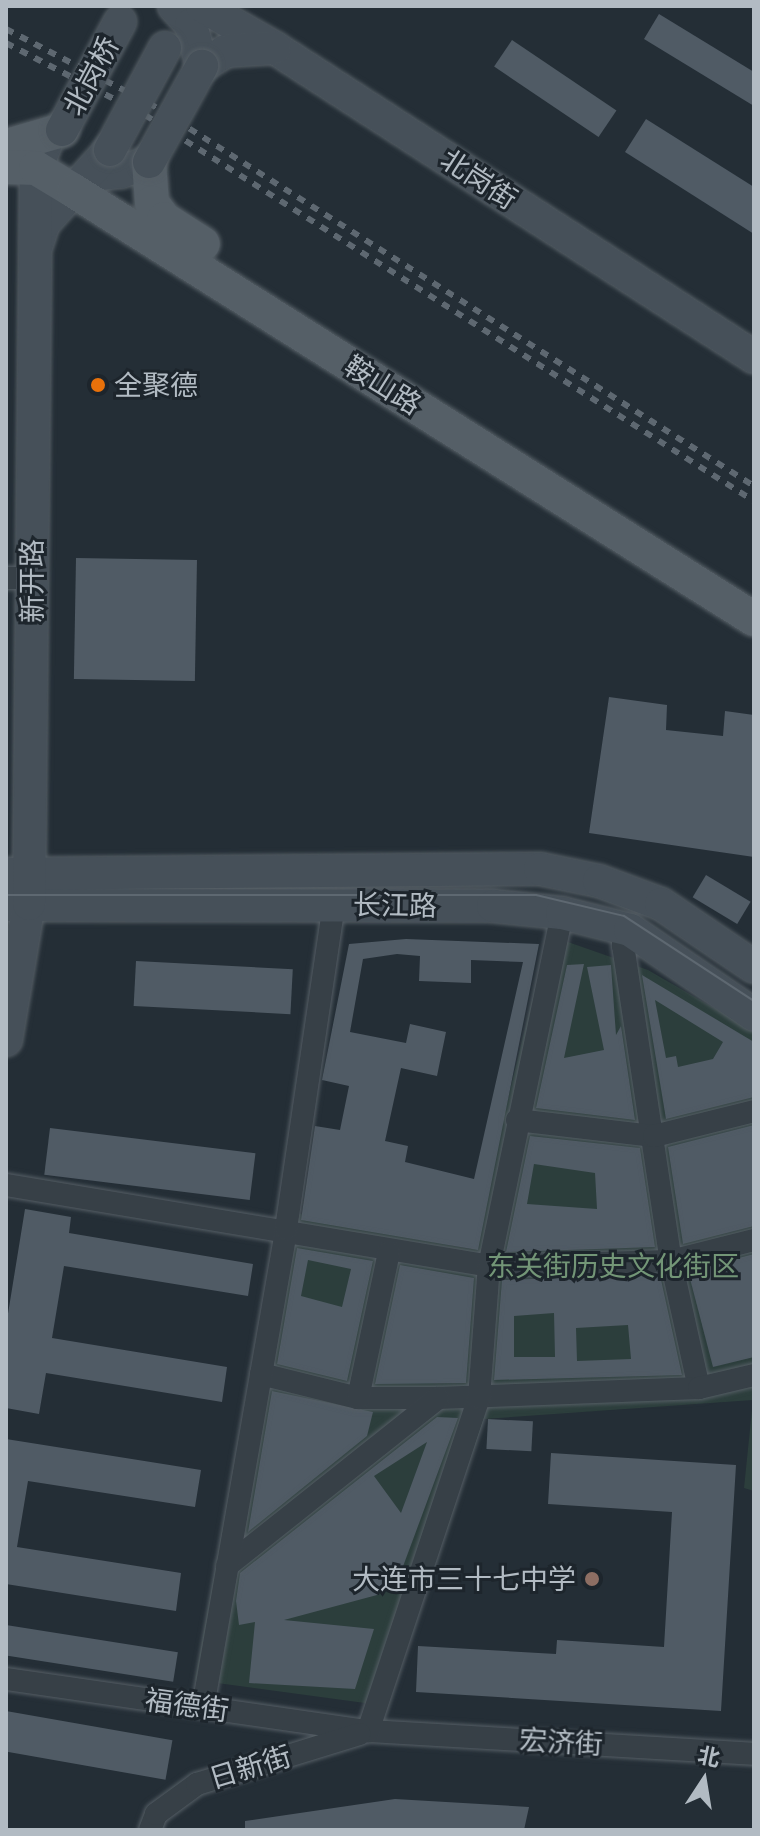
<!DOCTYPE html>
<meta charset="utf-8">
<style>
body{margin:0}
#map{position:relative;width:760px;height:1836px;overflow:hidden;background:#242e36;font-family:"Archivo Narrow","Noto Sans SC",sans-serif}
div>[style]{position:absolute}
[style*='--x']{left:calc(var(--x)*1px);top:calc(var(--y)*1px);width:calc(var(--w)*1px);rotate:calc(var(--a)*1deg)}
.green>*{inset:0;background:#2c3e3c}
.building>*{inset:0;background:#505b65;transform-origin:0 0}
.roads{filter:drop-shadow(0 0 2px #555e65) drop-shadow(0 0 2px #555e65)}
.street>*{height:22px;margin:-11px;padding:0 11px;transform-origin:11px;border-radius:11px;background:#374047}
.secondary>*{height:32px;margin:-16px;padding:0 16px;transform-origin:16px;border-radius:16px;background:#465059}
.primary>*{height:34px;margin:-17px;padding:0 17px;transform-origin:17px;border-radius:17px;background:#555f67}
.tram>*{height:2px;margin:-1px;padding:0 1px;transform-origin:1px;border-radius:1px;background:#5e6871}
.rail>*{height:6px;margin-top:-3px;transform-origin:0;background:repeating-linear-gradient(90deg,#5e6871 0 8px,transparent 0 16px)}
.bridges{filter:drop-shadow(0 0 2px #555e65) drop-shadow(0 0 2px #555e65)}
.secondary-bridge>*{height:32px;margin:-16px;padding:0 16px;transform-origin:16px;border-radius:16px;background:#465059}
.dots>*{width:22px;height:22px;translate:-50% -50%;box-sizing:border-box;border:4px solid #1d252c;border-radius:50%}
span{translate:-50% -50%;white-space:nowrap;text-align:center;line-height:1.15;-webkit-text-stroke:6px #1d252c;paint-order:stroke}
.street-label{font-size:28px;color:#b2bbc3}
.poi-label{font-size:28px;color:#b2bbc3}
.left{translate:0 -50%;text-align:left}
.right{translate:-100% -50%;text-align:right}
.park-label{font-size:28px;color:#739677}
.frame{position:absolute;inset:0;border:8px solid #b2bbc3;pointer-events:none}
.north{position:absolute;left:664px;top:1740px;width:80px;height:80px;-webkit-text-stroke:6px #1d252c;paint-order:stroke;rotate:12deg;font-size:22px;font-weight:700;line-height:32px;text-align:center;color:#b2bbc3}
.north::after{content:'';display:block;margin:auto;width:28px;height:36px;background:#b2bbc3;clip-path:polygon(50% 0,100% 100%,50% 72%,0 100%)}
</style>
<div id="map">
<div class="green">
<i style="clip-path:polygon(548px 935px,648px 970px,754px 1031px,754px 1491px,744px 1488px,753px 1400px,484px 1419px,387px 1706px,195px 1680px,280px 1210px,471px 1249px)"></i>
</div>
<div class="building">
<i style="clip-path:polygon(659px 14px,754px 72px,754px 106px,644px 39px)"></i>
<i style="left:512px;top:40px;width:126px;height:32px;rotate:34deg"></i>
<i style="clip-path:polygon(646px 119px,754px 187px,754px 234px,625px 152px)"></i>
<i style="left:76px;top:558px;width:121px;height:121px;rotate:1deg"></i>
<i style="clip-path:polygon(609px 697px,667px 705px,666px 730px,723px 736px,725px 711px,754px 715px,754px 857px,589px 833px)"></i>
<i style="left:706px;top:875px;width:52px;height:26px;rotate:31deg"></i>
<i style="clip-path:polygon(evenodd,406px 939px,539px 944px,478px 1250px,301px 1220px,315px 1126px,340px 1130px,349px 1086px,322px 1080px,349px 944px,406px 939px,397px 954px,420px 956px,419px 981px,471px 983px,471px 960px,523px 962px,474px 1179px,405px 1162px,408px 1146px,385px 1141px,401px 1068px,437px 1076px,446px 1032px,410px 1024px,406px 1043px,350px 1032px,363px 959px,397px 954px)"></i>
<i style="left:136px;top:961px;width:157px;height:45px;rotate:3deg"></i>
<i style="clip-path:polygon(584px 964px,564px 1058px,604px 1050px,587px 967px,611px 965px,616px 1035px,621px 1026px,635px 1120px,536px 1108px,567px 965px)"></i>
<i style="clip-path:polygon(evenodd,642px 975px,754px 1042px,754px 1097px,666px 1119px,642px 975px,655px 1000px,723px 1042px,713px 1059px,678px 1067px,676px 1056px,666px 1058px,655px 1000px)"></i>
<i style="clip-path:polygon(754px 1125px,754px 1226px,683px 1244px,668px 1147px)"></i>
<i style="left:50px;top:1128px;width:207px;height:47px;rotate:7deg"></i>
<i style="clip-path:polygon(evenodd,530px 1136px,640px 1148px,655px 1247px,506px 1252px,530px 1136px,534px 1164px,595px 1173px,597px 1209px,527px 1204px,534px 1164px)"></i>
<i style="clip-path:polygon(25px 1209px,71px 1217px,69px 1233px,253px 1264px,248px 1296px,64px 1266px,52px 1338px,227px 1367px,222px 1402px,46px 1373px,39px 1414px,6px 1408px,6px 1326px)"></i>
<i style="clip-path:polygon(evenodd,297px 1248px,373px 1261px,347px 1381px,277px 1364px,297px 1248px,308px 1260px,351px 1269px,342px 1307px,301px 1296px,308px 1260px)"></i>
<i style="clip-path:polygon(754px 1254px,754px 1357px,713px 1367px,688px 1271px)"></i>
<i style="clip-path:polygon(400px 1265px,474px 1278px,466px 1383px,375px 1384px)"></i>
<i style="clip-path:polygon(evenodd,660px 1275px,682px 1375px,494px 1380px,502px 1280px,660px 1275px,554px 1313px,555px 1357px,514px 1357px,514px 1316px,554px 1313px,660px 1275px,628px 1325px,631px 1359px,577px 1361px,576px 1328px,628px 1325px)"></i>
<i style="clip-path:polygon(272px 1391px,373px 1412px,367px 1436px,248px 1532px)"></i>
<i style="clip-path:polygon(evenodd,437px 1417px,458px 1418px,398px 1580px,377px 1595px,284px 1620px,374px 1629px,355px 1689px,249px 1683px,255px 1622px,239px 1625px,236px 1601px,240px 1573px,437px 1417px,427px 1442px,401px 1513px,374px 1476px,427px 1442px)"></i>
<i style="left:488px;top:1419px;width:45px;height:30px;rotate:3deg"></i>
<i style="clip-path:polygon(6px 1439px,201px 1470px,195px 1507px,28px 1481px,17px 1547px,181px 1573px,176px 1611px,6px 1584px)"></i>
<i style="clip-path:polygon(551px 1453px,736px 1465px,721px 1711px,416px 1692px,418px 1646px,556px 1654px,557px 1640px,664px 1647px,672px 1512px,548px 1504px)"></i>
<i style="left:6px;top:1625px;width:174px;height:30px;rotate:9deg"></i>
<i style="left:6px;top:1711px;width:169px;height:40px;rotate:10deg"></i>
<i style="clip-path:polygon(395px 1799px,529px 1807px,524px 1830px,245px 1830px,245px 1821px)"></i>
</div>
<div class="roads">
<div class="street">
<i style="--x:6;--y:578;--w:26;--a:0"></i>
<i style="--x:630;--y:930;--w:17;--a:115"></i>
<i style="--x:623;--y:945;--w:320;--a:81.4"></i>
<i style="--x:671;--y:1261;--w:130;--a:77.6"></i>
<i style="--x:517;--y:1120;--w:138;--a:6.7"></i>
<i style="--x:654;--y:1136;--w:103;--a:-14"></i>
<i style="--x:6;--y:1185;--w:490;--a:9.5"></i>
<i style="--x:489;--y:1266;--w:182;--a:-1.6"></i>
<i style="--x:671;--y:1261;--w:86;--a:-14.2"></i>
<i style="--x:261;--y:1374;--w:100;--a:13.9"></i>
<i style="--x:358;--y:1398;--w:80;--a:0"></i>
<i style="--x:438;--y:1398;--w:261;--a:-2.2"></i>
<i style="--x:699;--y:1388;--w:57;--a:-13.3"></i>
<i style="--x:358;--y:1398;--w:149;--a:-78"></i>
<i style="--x:227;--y:1566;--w:270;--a:-38.5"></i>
<i style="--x:6;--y:1679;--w:366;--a:8.2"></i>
<i style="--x:368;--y:1731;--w:387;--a:3.4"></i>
<i style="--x:203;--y:1707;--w:485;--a:-80.1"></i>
<i style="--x:286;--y:1229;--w:328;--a:-81.6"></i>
<i style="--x:368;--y:1731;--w:351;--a:-71.6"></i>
<i style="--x:479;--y:1398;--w:132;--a:-85.7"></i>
<i style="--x:489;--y:1266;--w:360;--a:-78.3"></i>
<i style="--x:150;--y:1830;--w:17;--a:-69"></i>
<i style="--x:156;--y:1814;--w:51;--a:-36.2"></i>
<i style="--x:197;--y:1784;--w:170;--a:-17.1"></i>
</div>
<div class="secondary">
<i style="--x:174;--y:6;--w:25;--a:48"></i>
<i style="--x:191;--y:25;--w:42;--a:75"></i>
<i style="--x:202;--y:6;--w:84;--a:29.9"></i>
<i style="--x:275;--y:48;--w:570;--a:32.83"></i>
<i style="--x:202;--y:66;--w:28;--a:-32"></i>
<i style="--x:226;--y:51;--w:49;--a:-3.5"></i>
<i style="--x:91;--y:175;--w:30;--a:-6"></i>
<i style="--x:121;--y:172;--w:30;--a:-20"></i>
<i style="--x:37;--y:244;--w:22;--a:-72"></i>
<i style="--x:44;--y:223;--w:98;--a:-47.9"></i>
<i style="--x:6;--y:874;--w:534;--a:-0.54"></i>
<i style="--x:540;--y:869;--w:60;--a:11.5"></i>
<i style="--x:599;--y:881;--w:66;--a:20.4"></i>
<i style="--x:661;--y:904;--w:112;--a:34.1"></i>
<i style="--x:6;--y:905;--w:487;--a:0.1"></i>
<i style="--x:493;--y:906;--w:69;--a:5.8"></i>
<i style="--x:562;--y:913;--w:70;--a:14"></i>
<i style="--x:630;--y:930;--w:150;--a:34.4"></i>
<i style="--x:6;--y:1040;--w:138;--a:-80.4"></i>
<i style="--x:29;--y:904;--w:736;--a:-89.46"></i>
<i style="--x:36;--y:168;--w:23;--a:-67"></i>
</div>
<div class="primary">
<i style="--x:7;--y:146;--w:57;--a:-16.2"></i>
<i style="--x:149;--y:162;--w:41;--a:85.8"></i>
<i style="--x:152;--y:203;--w:20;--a:53"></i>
<i style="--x:164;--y:219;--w:46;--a:32.7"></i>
<i style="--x:6;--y:167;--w:30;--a:2"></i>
<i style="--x:36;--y:168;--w:44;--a:31.2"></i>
<i style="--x:74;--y:191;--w:803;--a:32.19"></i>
</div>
</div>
<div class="tram">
<i style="--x:6;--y:895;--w:530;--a:0"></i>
<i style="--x:536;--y:895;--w:90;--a:13.4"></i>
<i style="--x:624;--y:916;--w:155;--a:33.2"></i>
</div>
<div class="rail">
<i style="--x:6;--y:29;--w:161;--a:27.4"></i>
<i style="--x:149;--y:103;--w:716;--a:32.34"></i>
<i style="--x:6;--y:43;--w:157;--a:27.4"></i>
<i style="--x:145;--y:115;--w:721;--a:32.37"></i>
</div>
<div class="bridges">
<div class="secondary-bridge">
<i style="--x:62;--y:130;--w:123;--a:-61.8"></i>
<i style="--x:110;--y:150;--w:116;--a:-61.7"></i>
<i style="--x:149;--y:162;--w:110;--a:-61.1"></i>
</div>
</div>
<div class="dots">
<i style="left:98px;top:385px;background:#e8710a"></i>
<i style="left:592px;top:1579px;background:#8d6e63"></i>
</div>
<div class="street-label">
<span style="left:91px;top:76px;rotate:-62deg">北岗桥</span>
<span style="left:479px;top:179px;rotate:33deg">北岗街</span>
<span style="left:383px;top:385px;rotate:32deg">鞍山路</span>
<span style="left:32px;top:581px;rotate:-90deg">新开路</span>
<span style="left:395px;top:905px;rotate:1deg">长江路</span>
<span style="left:187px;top:1705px;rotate:8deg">福德街</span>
<span style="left:561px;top:1742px;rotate:3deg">宏济街</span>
<span style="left:250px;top:1767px;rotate:-17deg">日新街</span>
</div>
<div class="poi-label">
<span class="left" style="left:114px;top:385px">全聚德</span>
<span class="right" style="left:576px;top:1579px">大连市三十七中学</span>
</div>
<div class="park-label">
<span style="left:613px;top:1266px">东关街历史文化街区</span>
</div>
<div class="frame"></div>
<div class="north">北</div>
</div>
